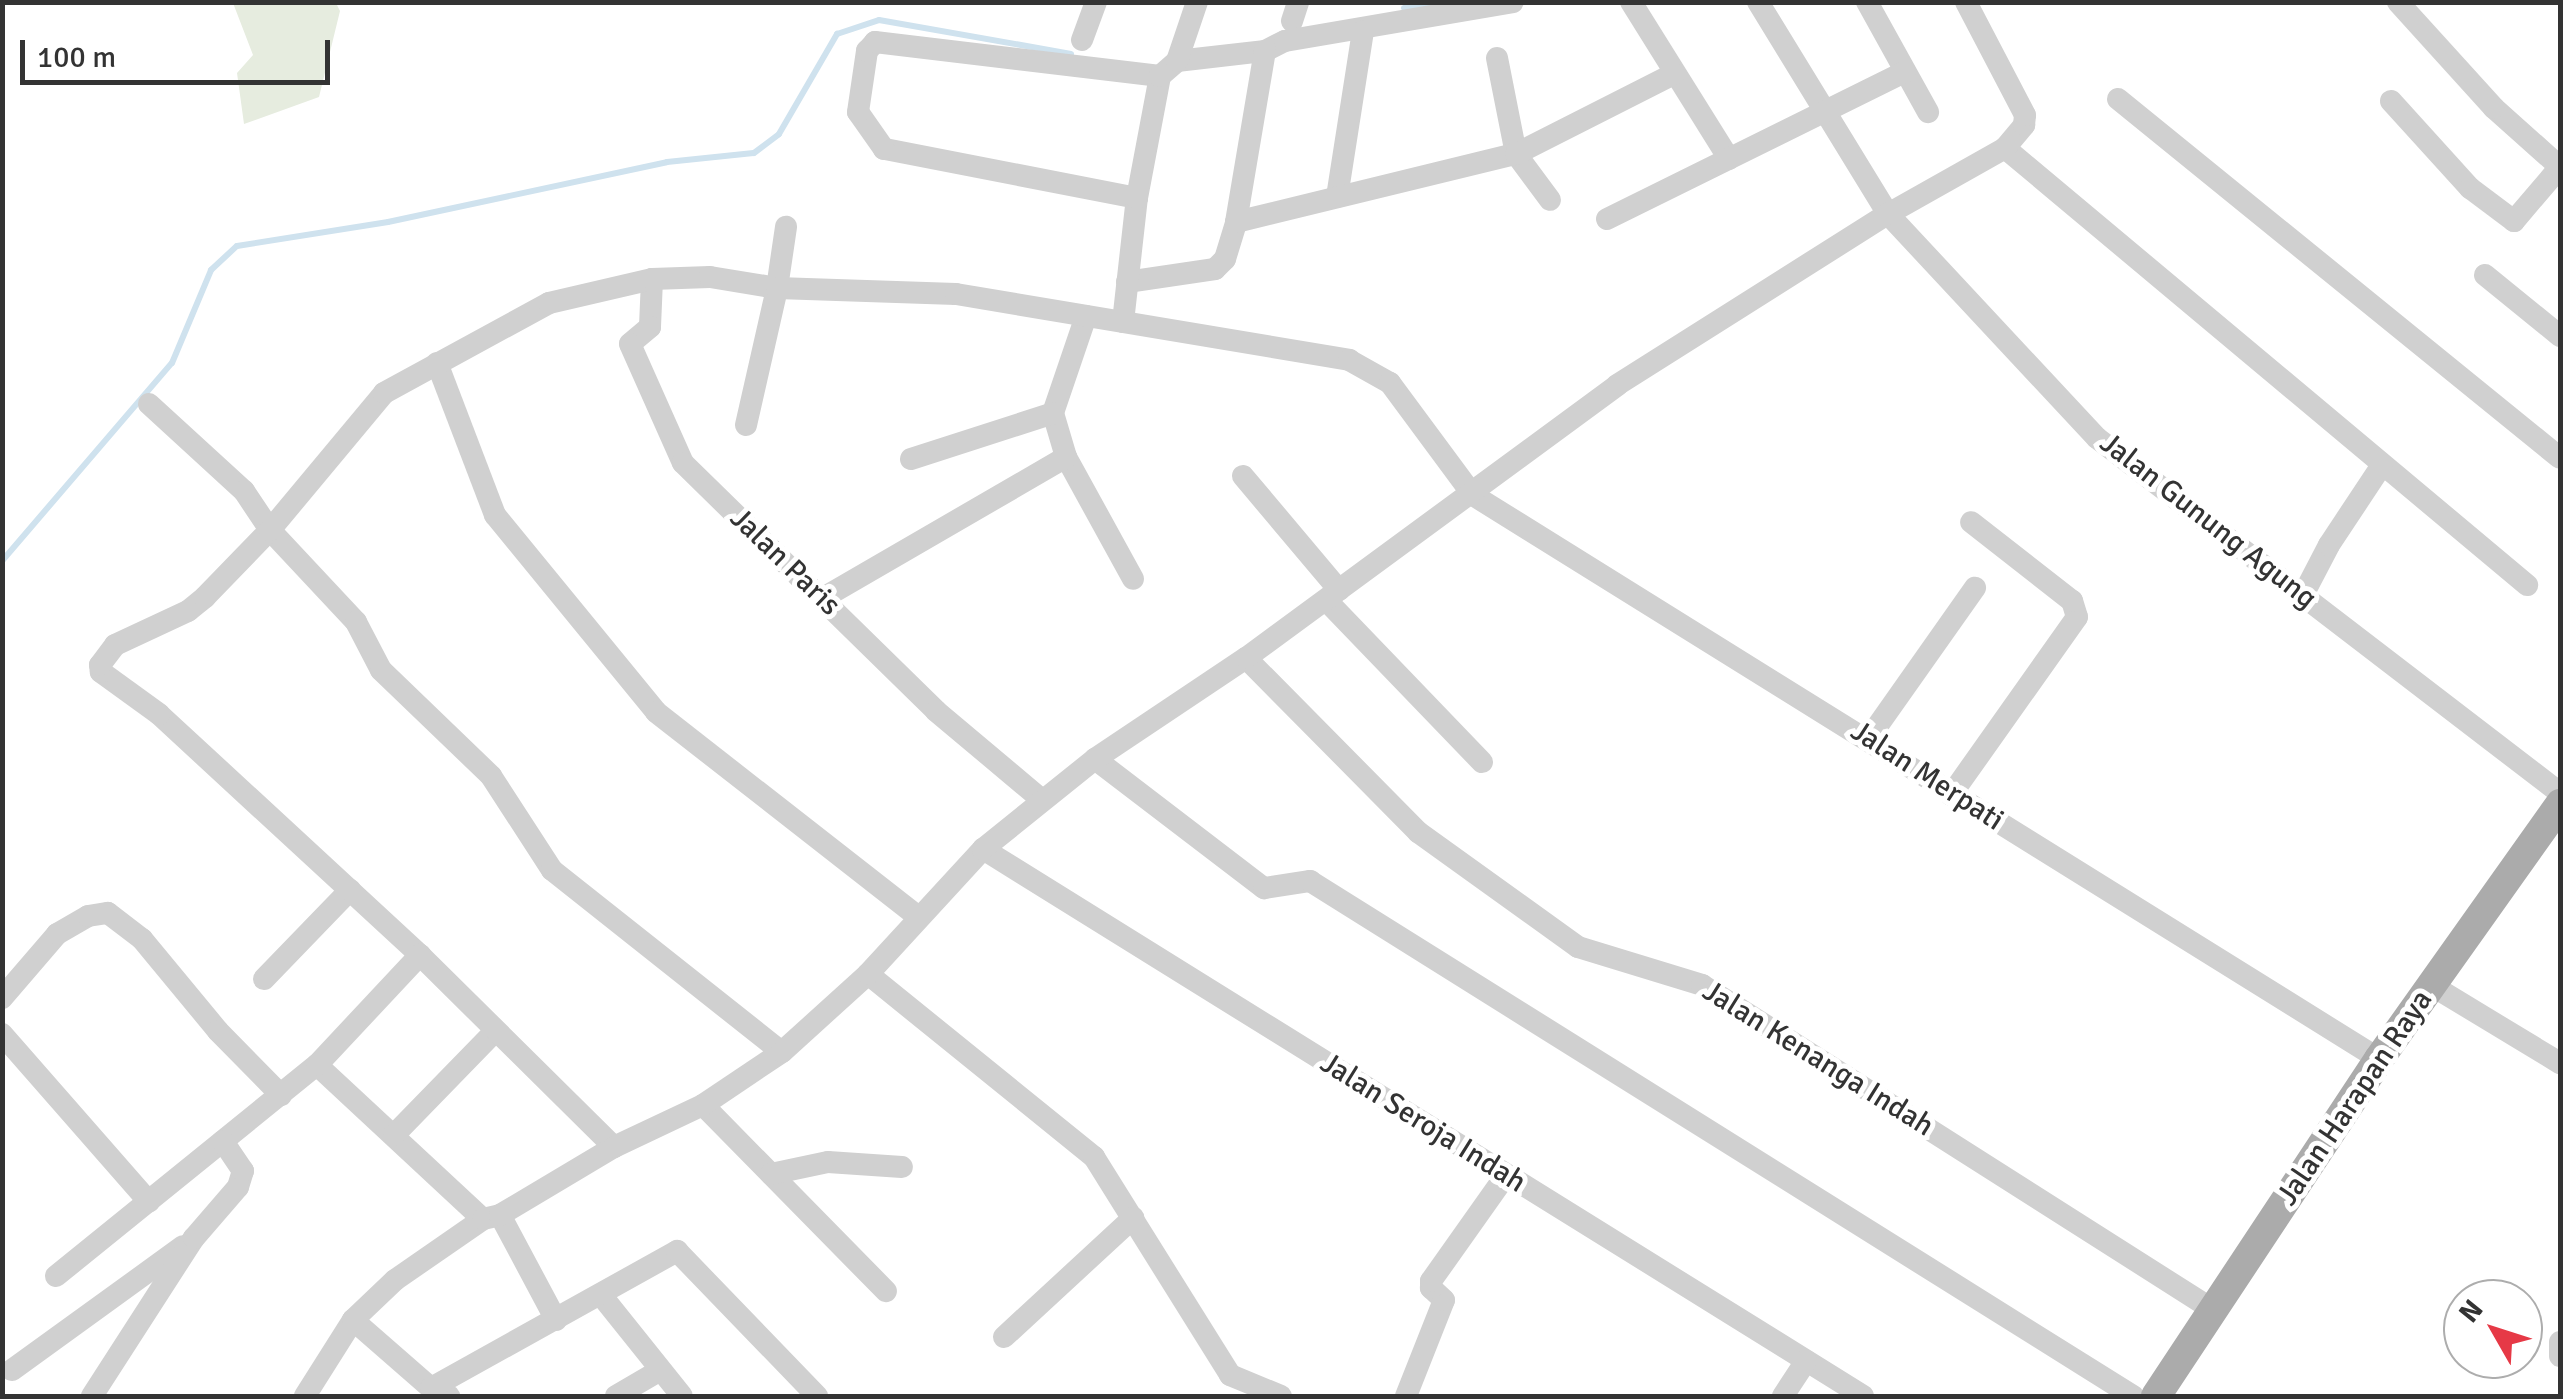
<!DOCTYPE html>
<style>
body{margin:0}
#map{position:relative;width:2563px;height:1399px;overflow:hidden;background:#fff;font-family:Signika,sans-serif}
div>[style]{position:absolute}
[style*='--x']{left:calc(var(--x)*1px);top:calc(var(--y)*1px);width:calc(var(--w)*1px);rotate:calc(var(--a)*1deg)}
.green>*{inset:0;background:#e6ecdf}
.stream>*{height:6px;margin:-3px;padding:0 3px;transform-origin:3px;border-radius:3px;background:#cfe2ee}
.minor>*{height:22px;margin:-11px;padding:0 11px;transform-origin:11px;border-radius:11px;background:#d0d0d0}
.major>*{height:30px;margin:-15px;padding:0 15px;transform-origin:15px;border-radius:15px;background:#ababab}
span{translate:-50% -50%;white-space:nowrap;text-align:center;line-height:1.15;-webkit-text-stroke:10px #fff;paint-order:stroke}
.street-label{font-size:30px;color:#333}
.frame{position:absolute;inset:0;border:5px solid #333;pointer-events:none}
.north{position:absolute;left:2443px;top:1279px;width:100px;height:100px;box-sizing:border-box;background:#fff;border:2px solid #adadad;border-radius:50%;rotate:309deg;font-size:28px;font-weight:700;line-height:40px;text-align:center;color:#333}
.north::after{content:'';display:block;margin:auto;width:35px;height:45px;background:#e63946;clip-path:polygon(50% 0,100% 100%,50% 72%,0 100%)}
.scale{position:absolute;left:20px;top:40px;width:310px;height:45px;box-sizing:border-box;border:5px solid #333;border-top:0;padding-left:12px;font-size:30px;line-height:35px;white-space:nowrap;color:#333;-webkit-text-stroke:8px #fff;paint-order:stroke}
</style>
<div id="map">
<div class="green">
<i style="clip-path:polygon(233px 3px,336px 3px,340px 11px,319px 97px,244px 124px,237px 73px,253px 55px)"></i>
</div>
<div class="stream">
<i style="--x:1404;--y:8;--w:34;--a:-10"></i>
<i style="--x:2;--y:561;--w:261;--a:-49.4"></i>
<i style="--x:172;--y:363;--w:101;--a:-67.2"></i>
<i style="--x:211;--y:270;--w:35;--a:-43"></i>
<i style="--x:237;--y:246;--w:153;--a:-9"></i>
<i style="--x:388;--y:222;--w:285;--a:-12.1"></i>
<i style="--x:667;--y:162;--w:87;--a:-5.9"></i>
<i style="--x:754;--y:153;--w:31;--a:-37"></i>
<i style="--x:779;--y:134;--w:116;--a:-59.9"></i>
<i style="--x:837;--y:34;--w:44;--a:-18.4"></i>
<i style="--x:879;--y:20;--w:195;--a:10"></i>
</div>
<div class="minor">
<i style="--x:1631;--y:2;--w:185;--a:58"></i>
<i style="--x:1758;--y:2;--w:249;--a:58.5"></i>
<i style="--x:1888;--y:214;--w:306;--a:47"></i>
<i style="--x:2097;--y:438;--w:583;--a:37.48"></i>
<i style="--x:1867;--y:2;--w:126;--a:61"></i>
<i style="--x:1292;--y:21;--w:20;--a:-72"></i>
<i style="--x:1082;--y:40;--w:40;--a:-69.8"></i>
<i style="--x:1497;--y:58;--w:98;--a:78.8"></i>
<i style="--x:1516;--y:154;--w:57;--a:53.5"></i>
<i style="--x:1177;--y:61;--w:89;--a:-6.5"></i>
<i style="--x:1265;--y:51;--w:22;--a:-27"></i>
<i style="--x:1285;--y:41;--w:231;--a:-9.7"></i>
<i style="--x:2118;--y:99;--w:569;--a:39.08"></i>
<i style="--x:2391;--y:101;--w:118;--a:47.8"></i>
<i style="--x:2470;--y:188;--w:55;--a:36.9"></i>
<i style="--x:2514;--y:221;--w:71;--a:-49.6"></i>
<i style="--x:2560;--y:167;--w:89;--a:-138.2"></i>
<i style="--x:2494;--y:108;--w:143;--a:-132.2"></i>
<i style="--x:2005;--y:148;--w:681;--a:39.93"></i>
<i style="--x:1337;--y:197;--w:168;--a:-81.1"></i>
<i style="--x:1137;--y:198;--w:258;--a:-169"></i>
<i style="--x:884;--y:149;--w:45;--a:-125.1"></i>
<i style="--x:858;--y:112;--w:62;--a:-81.6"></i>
<i style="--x:867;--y:51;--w:12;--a:-48"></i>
<i style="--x:875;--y:42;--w:287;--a:6.8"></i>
<i style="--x:1607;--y:219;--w:332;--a:-26.3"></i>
<i style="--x:1236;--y:222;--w:173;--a:-80.4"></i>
<i style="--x:2485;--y:275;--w:97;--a:39.1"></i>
<i style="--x:652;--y:279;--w:48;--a:92.4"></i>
<i style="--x:650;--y:327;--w:26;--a:140"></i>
<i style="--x:630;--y:344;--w:130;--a:66"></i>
<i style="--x:683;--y:463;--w:354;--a:44.4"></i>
<i style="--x:936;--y:711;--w:137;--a:40"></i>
<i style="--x:1127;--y:282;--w:89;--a:-8.4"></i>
<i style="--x:1215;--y:269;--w:14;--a:-45"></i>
<i style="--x:1225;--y:259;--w:39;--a:-73"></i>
<i style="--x:1236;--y:222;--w:288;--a:-13.7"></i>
<i style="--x:1516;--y:154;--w:177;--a:-26.9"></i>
<i style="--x:1086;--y:316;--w:102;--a:108.8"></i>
<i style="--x:1053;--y:413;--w:46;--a:73.5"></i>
<i style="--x:1066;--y:457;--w:139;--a:61.2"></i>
<i style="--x:1123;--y:322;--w:125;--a:-83.6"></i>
<i style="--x:1137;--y:198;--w:124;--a:-79.3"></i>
<i style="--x:1160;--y:76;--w:23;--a:-41"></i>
<i style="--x:1177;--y:61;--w:62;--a:-71.3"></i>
<i style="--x:437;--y:363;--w:163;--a:69.1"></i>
<i style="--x:495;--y:515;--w:254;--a:50.7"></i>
<i style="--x:656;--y:712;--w:333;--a:38"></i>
<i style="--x:149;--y:404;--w:129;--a:42.5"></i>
<i style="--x:244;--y:491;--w:47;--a:56.3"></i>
<i style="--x:270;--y:530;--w:126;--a:46.9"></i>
<i style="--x:356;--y:622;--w:54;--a:62.5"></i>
<i style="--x:381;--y:670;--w:153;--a:43.9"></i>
<i style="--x:491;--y:776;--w:112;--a:57"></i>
<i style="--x:552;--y:870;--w:293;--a:38.4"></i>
<i style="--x:746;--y:425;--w:140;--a:-77.2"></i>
<i style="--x:777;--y:288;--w:62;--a:-81.6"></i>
<i style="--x:911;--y:459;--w:149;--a:-17.9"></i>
<i style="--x:1243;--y:476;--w:149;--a:49.9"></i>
<i style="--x:2303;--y:595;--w:56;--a:-62.5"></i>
<i style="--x:2329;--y:545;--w:96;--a:-56.5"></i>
<i style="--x:823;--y:598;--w:281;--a:-30.1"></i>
<i style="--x:1326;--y:600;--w:225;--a:46.1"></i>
<i style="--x:1246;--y:658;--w:245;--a:45.3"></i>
<i style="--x:1418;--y:832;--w:197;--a:35.7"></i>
<i style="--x:1578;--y:947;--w:130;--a:17"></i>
<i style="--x:1702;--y:985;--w:608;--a:32.44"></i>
<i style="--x:1869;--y:738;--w:184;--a:-54.8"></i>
<i style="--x:1095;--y:759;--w:213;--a:37.4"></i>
<i style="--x:1264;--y:888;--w:47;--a:-8.7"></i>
<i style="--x:1310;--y:881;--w:971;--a:32.04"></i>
<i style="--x:1951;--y:795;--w:218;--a:-54.7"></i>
<i style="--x:2077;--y:617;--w:17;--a:-107"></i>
<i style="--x:2072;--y:601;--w:128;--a:-142"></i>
<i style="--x:983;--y:849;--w:1036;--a:31.86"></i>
<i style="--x:868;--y:974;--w:291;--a:39"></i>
<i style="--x:1094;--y:1157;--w:257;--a:58"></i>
<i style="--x:1230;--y:1375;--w:55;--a:22.4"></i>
<i style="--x:264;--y:979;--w:124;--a:-46"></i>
<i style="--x:2431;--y:985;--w:151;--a:31.2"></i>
<i style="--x:2;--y:998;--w:84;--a:-49.3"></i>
<i style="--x:57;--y:934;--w:36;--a:-30"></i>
<i style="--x:88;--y:916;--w:20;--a:-9"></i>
<i style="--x:108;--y:913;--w:43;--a:37.4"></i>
<i style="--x:142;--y:939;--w:119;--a:50.4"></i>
<i style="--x:218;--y:1031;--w:90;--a:45.5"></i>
<i style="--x:2;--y:1034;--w:223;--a:48.8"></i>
<i style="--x:317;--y:1065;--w:226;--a:42.9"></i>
<i style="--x:703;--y:1105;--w:261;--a:45.5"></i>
<i style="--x:394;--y:1135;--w:145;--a:-45.8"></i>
<i style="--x:614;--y:1147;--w:273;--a:-135.3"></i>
<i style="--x:420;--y:955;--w:355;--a:-137.3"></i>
<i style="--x:159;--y:714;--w:72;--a:-144.1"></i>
<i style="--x:101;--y:672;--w:7;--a:-98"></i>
<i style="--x:100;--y:665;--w:25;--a:-53"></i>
<i style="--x:115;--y:645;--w:81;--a:-25"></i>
<i style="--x:188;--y:611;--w:22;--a:-39"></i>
<i style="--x:205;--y:597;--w:93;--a:-45.9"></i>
<i style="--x:270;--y:530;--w:178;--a:-50.2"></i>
<i style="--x:384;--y:393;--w:188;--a:-28.6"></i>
<i style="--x:549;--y:303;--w:106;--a:-13.1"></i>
<i style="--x:652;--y:279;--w:58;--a:-2"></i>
<i style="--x:710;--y:277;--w:68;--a:9.3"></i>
<i style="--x:777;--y:288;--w:179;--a:1.9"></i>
<i style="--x:956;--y:294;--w:399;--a:9.5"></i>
<i style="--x:1349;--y:360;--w:47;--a:29.3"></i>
<i style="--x:1390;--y:383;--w:139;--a:53.5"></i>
<i style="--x:1473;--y:495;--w:1067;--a:31.9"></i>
<i style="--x:771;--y:1174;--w:58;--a:-11.9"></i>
<i style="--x:828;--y:1162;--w:74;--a:3.9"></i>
<i style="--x:500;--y:1215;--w:119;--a:61.9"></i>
<i style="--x:56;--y:1276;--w:336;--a:-39"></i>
<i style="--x:317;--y:1065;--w:151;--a:-46.9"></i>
<i style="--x:601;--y:1295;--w:129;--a:51.3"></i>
<i style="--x:353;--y:1320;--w:103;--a:41.1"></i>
<i style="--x:431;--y:1388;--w:20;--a:24"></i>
<i style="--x:1004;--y:1337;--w:176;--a:-42.7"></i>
<i style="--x:2560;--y:1342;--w:14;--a:90"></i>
<i style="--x:12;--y:1370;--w:211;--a:-35.9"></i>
<i style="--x:431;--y:1388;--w:282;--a:-29.1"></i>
<i style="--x:677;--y:1251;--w:202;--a:46"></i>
<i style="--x:92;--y:1396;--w:188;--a:-57.2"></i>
<i style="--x:194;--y:1238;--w:67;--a:-49.2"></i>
<i style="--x:238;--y:1187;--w:17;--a:-73"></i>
<i style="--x:243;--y:1171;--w:36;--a:-124"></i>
<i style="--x:305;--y:1396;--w:90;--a:-57.7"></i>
<i style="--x:353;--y:1320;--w:58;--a:-43.6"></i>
<i style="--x:395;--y:1280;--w:107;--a:-34.7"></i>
<i style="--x:483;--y:1219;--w:17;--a:-13"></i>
<i style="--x:500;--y:1215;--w:133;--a:-30.8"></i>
<i style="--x:614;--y:1147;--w:98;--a:-25.3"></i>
<i style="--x:703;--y:1105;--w:95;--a:-33.9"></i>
<i style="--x:782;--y:1052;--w:116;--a:-42.2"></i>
<i style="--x:868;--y:974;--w:170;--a:-47.4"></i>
<i style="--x:983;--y:849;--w:144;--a:-38.8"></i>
<i style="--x:1095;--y:759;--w:182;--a:-33.8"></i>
<i style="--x:1246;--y:658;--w:461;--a:-36.3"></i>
<i style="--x:1617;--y:385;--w:320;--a:-32.3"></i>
<i style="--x:1888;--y:214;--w:134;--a:-29.4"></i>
<i style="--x:2005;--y:148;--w:30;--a:-50"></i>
<i style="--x:2024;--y:125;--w:10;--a:-84"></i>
<i style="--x:2025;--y:115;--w:127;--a:-117.6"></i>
<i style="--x:616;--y:1396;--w:50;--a:-30.2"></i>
<i style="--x:1406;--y:1396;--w:103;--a:-68.4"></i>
<i style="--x:1444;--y:1300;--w:18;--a:-137"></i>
<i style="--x:1431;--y:1288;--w:7;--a:-90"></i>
<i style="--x:1431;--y:1281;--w:130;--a:-54.7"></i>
<i style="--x:1783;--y:1396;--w:42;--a:-56.7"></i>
</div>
<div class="major">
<i style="--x:2156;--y:1396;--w:404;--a:-56.5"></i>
<i style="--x:2379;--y:1059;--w:313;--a:-54.6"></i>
</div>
<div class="street-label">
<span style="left:2208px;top:521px;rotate:38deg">Jalan Gunung Agung</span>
<span style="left:785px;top:562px;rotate:44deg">Jalan Paris</span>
<span style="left:1927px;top:776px;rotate:33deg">Jalan Merpati</span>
<span style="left:1818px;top:1059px;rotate:32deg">Jalan Kenanga Indah</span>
<span style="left:2355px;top:1098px;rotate:-56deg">Jalan Harapan Raya</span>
<span style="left:1423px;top:1123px;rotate:32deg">Jalan Seroja Indah</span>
</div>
<div class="frame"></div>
<div class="north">N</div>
<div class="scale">100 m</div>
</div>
